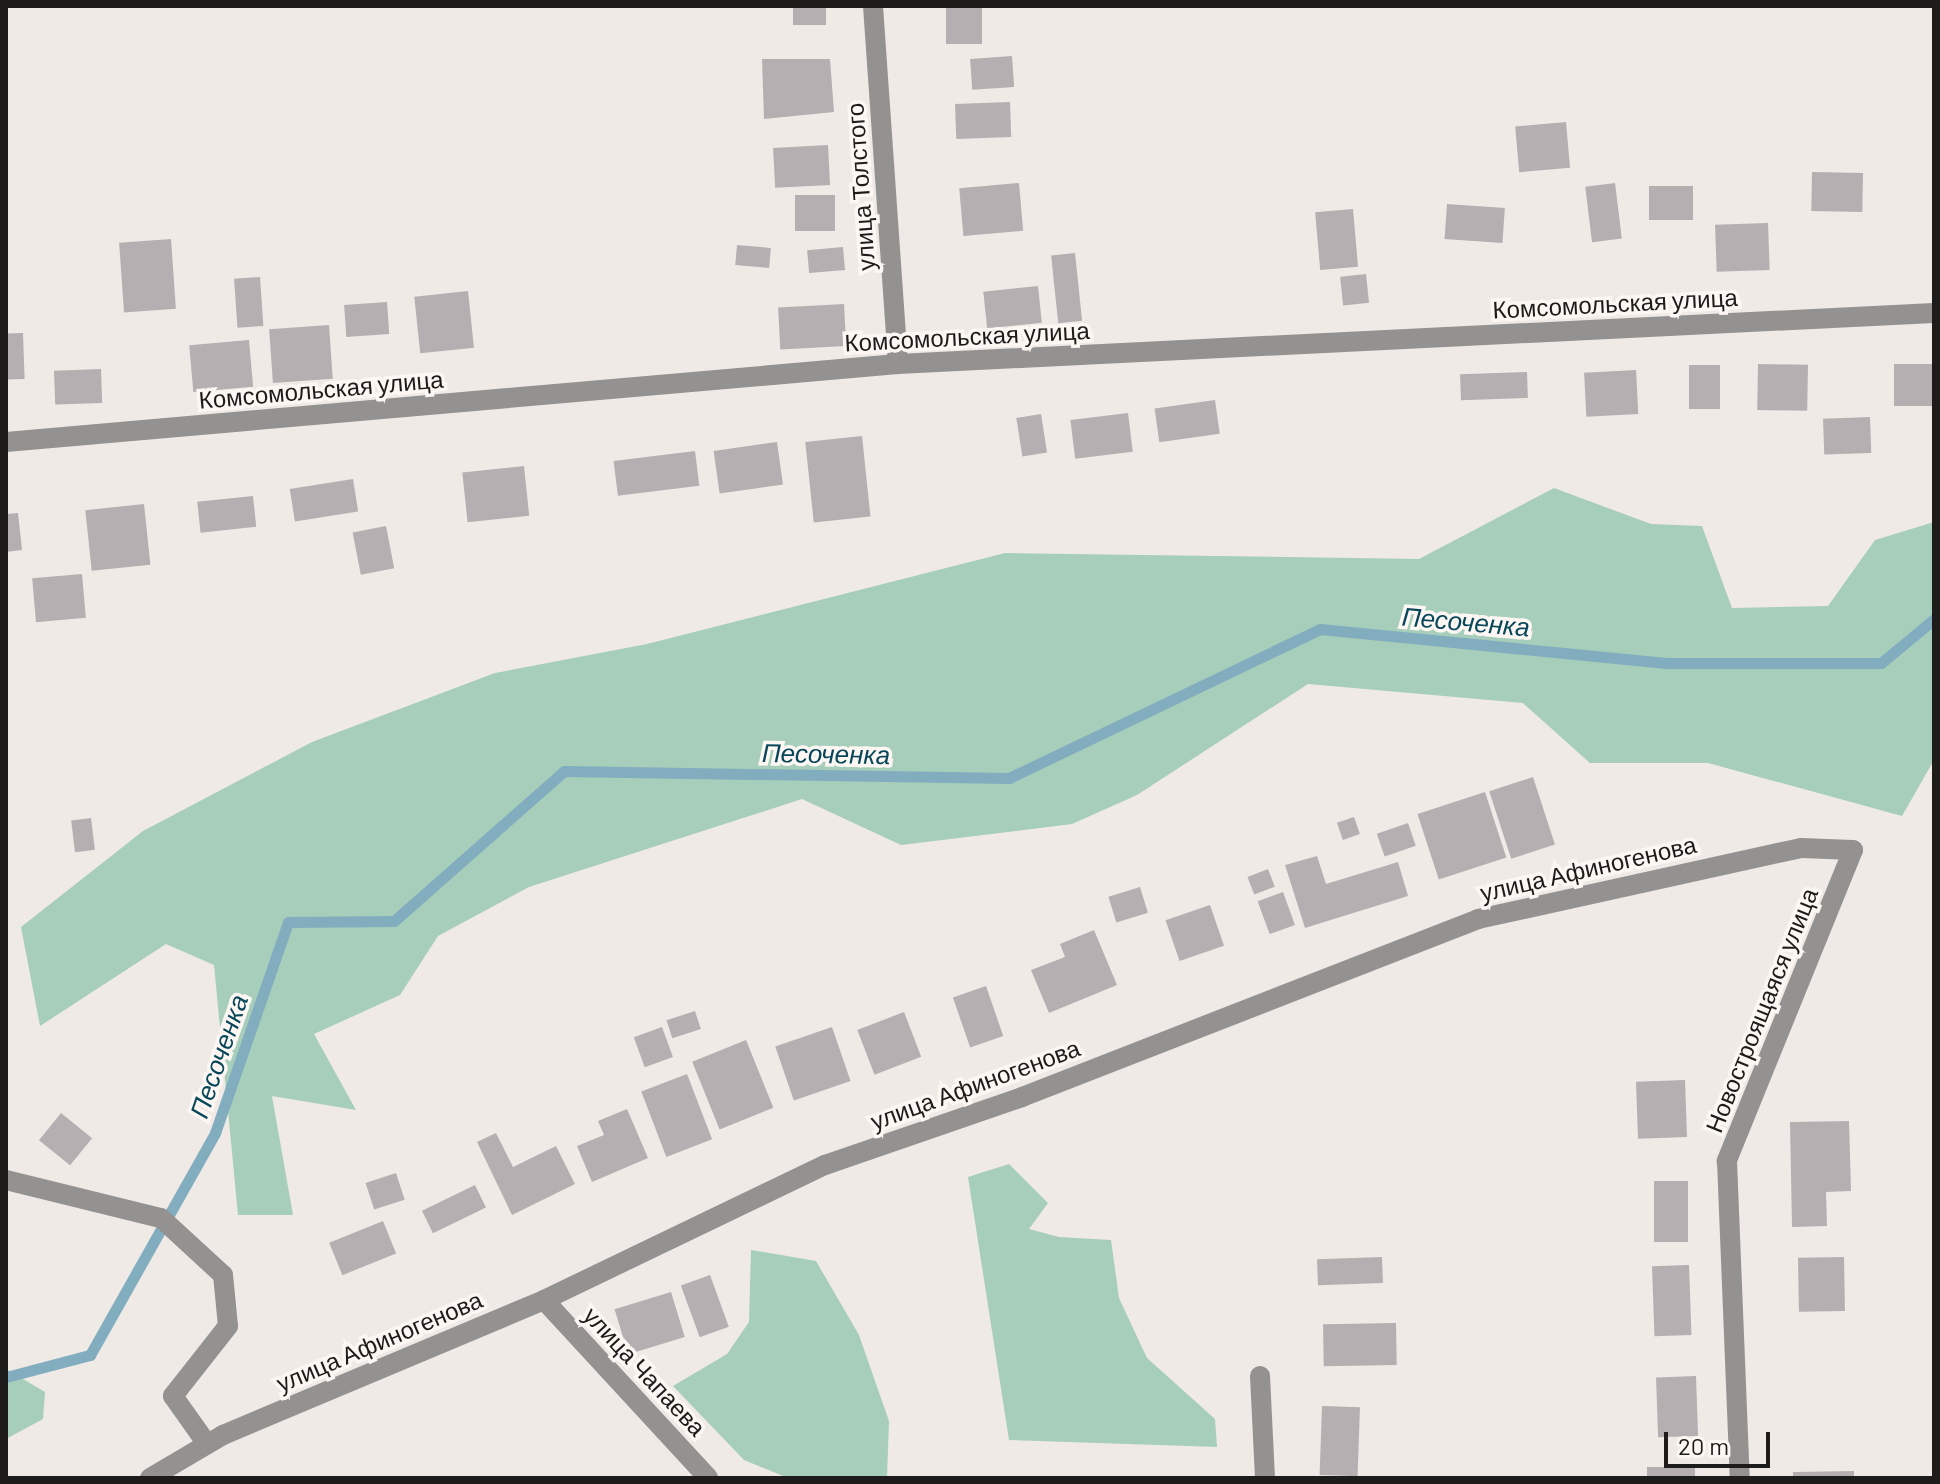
<!DOCTYPE html>
<meta charset="utf-8">
<style>
body{margin:0}
#map{position:relative;width:1940px;height:1484px;overflow:hidden;background:#efeae6;font-family:Barlow,sans-serif}
div>[style]{position:absolute}
[style*='--x']{left:calc(var(--x)*1px);top:calc(var(--y)*1px);width:calc(var(--w)*1px);rotate:calc(var(--a)*1deg)}
.green>*{inset:0;background:#a7ceba}
.stream>*{height:11px;margin:-5.5px;padding:0 5.5px;transform-origin:5.5px;border-radius:5.5px;background:#82adbf}
.building>*{inset:0;background:#b5afb2;transform-origin:0 0}
.minor>*{height:20px;margin:-10px;padding:0 10px;transform-origin:10px;border-radius:10px;background:#949291}
span{translate:-50% -50%;white-space:nowrap;text-align:center;line-height:1.15;-webkit-text-stroke:7px #fcf7f3;paint-order:stroke}
.street-label{font-size:24px;color:#1d1c1a}
.water-label{font-size:26px;color:#08475a;font-style:italic}
.frame{position:absolute;inset:0;border:8px solid #1d1c1a;pointer-events:none}
.scale{position:absolute;left:1664px;top:1432px;width:106px;height:36px;box-sizing:border-box;border:4px solid #1d1c1a;border-top:0;padding-left:10px;font-size:24px;line-height:28px;white-space:nowrap;color:#1d1c1a;-webkit-text-stroke:6px #fcf7f3;paint-order:stroke}
</style>
<div id="map">
<div class="green">
<i style="clip-path:polygon(1554px 488px,1651px 524px,1702px 526px,1732px 608px,1828px 606px,1875px 540px,1934px 522px,1934px 760px,1902px 816px,1708px 763px,1590px 763px,1523px 703px,1308px 684px,1137px 795px,1072px 824px,901px 845px,802px 799px,529px 887px,438px 936px,400px 995px,314px 1034px,356px 1110px,272px 1096px,293px 1215px,238px 1215px,214px 965px,166px 944px,40px 1026px,21px 927px,143px 831px,312px 742px,495px 673px,647px 644px,1005px 553px,1419px 559px)"></i>
<i style="clip-path:polygon(1009px 1164px,1048px 1203px,1029px 1229px,1059px 1237px,1111px 1240px,1119px 1298px,1147px 1358px,1215px 1419px,1217px 1447px,1009px 1440px,968px 1177px)"></i>
<i style="clip-path:polygon(751px 1250px,816px 1261px,859px 1335px,889px 1421px,887px 1478px,788px 1478px,744px 1460px,673px 1386px,727px 1354px,749px 1322px)"></i>
<i style="clip-path:polygon(6px 1369px,45px 1392px,43px 1419px,6px 1439px)"></i>
</div>
<div class="stream">
<i style="--x:6;--y:1377;--w:87;--a:-14.7"></i>
<i style="--x:90;--y:1355;--w:255;--a:-60.6"></i>
<i style="--x:215;--y:1133;--w:223;--a:-70.9"></i>
<i style="--x:288;--y:922;--w:106;--a:-0.5"></i>
<i style="--x:394;--y:921;--w:227;--a:-41.4"></i>
<i style="--x:564;--y:771;--w:445;--a:0.9"></i>
<i style="--x:1009;--y:778;--w:345;--a:-25.6"></i>
<i style="--x:1320;--y:629;--w:348;--a:5.6"></i>
<i style="--x:1666;--y:663;--w:215;--a:0"></i>
<i style="--x:1881;--y:663;--w:69;--a:-39.7"></i>
</div>
<div class="building">
<i style="left:793px;top:6px;width:33px;height:19px"></i>
<i style="left:946px;top:6px;width:36px;height:38px"></i>
<i style="left:1012px;top:56px;width:31px;height:42px;rotate:86deg"></i>
<i style="clip-path:polygon(762px 59px,830px 59px,834px 112px,764px 119px)"></i>
<i style="left:1010px;top:102px;width:35px;height:55px;rotate:88deg"></i>
<i style="left:1566px;top:122px;width:46px;height:51px;rotate:85deg"></i>
<i style="left:828px;top:145px;width:40px;height:55px;rotate:87deg"></i>
<i style="left:1812px;top:172px;width:51px;height:39px;rotate:1deg"></i>
<i style="left:1019px;top:183px;width:48px;height:60px;rotate:85deg"></i>
<i style="left:1615px;top:183px;width:56px;height:30px;rotate:83deg"></i>
<i style="left:1649px;top:186px;width:44px;height:34px"></i>
<i style="left:835px;top:195px;width:36px;height:40px;rotate:90deg"></i>
<i style="left:1447px;top:204px;width:58px;height:35px;rotate:4deg"></i>
<i style="left:1353px;top:209px;width:58px;height:38px;rotate:85deg"></i>
<i style="left:1768px;top:223px;width:47px;height:53px;rotate:88deg"></i>
<i style="left:171px;top:239px;width:70px;height:52px;rotate:86deg"></i>
<i style="left:737px;top:245px;width:34px;height:20px;rotate:5deg"></i>
<i style="left:843px;top:247px;width:23px;height:36px;rotate:85deg"></i>
<i style="left:1075px;top:253px;width:68px;height:24px;rotate:84deg"></i>
<i style="left:1366px;top:274px;width:29px;height:26px;rotate:84deg"></i>
<i style="left:260px;top:277px;width:49px;height:26px;rotate:86deg"></i>
<i style="left:1038px;top:286px;width:37px;height:55px;rotate:84deg"></i>
<i style="left:468px;top:291px;width:57px;height:54px;rotate:84deg"></i>
<i style="left:387px;top:302px;width:32px;height:43px;rotate:86deg"></i>
<i style="left:844px;top:304px;width:42px;height:66px;rotate:87deg"></i>
<i style="left:329px;top:325px;width:54px;height:60px;rotate:86deg"></i>
<i style="left:23px;top:333px;width:46px;height:17px;rotate:88deg"></i>
<i style="left:249px;top:340px;width:47px;height:60px;rotate:85deg"></i>
<i style="left:1758px;top:364px;width:50px;height:46px;rotate:1deg"></i>
<i style="left:1934px;top:364px;width:42px;height:40px;rotate:90deg"></i>
<i style="left:1689px;top:365px;width:31px;height:44px"></i>
<i style="left:101px;top:369px;width:34px;height:47px;rotate:88deg"></i>
<i style="left:1636px;top:370px;width:44px;height:52px;rotate:87deg"></i>
<i style="left:1527px;top:372px;width:26px;height:67px;rotate:88deg"></i>
<i style="left:1215px;top:400px;width:34px;height:61px;rotate:82deg"></i>
<i style="left:1128px;top:413px;width:39px;height:58px;rotate:83deg"></i>
<i style="left:1041px;top:414px;width:39px;height:25px;rotate:81deg"></i>
<i style="left:1870px;top:417px;width:36px;height:47px;rotate:88deg"></i>
<i style="left:862px;top:436px;width:81px;height:57px;rotate:84deg"></i>
<i style="left:777px;top:442px;width:43px;height:64px;rotate:82deg"></i>
<i style="left:695px;top:451px;width:35px;height:82px;rotate:83deg"></i>
<i style="left:524px;top:466px;width:50px;height:62px;rotate:84deg"></i>
<i style="left:353px;top:479px;width:33px;height:64px;rotate:81deg"></i>
<i style="left:253px;top:496px;width:31px;height:56px;rotate:84deg"></i>
<i style="left:144px;top:504px;width:61px;height:59px;rotate:84deg"></i>
<i style="clip-path:polygon(18px 513px,22px 550px,6px 552px,6px 514px)"></i>
<i style="left:386px;top:526px;width:43px;height:34px;rotate:79deg"></i>
<i style="left:82px;top:574px;width:44px;height:50px;rotate:85deg"></i>
<i style="left:1533px;top:777px;width:71px;height:46px;rotate:72deg"></i>
<i style="left:1485px;top:792px;width:69px;height:71px;rotate:72deg"></i>
<i style="left:1354px;top:817px;width:18px;height:18px;rotate:71deg"></i>
<i style="left:91px;top:818px;width:32px;height:20px;rotate:83deg"></i>
<i style="left:1408px;top:823px;width:24px;height:33px;rotate:71deg"></i>
<i style="clip-path:polygon(1317px 856px,1326px 884px,1398px 862px,1408px 896px,1305px 928px,1285px 865px)"></i>
<i style="left:1268px;top:869px;width:19px;height:22px;rotate:69deg"></i>
<i style="left:1140px;top:887px;width:27px;height:33px;rotate:73deg"></i>
<i style="left:1283px;top:892px;width:35px;height:27px;rotate:70deg"></i>
<i style="left:1210px;top:905px;width:43px;height:47px;rotate:71deg"></i>
<i style="clip-path:polygon(1094px 930px,1117px 985px,1049px 1013px,1031px 970px,1065px 957px,1060px 944px)"></i>
<i style="left:986px;top:986px;width:53px;height:35px;rotate:71deg"></i>
<i style="left:695px;top:1011px;width:19px;height:30px;rotate:72deg"></i>
<i style="left:904px;top:1012px;width:48px;height:50px;rotate:69deg"></i>
<i style="left:662px;top:1027px;width:32px;height:30px;rotate:70deg"></i>
<i style="left:832px;top:1027px;width:57px;height:60px;rotate:71deg"></i>
<i style="left:746px;top:1040px;width:73px;height:58px;rotate:68deg"></i>
<i style="left:687px;top:1074px;width:70px;height:49px;rotate:69deg"></i>
<i style="left:1685px;top:1080px;width:57px;height:49px;rotate:88deg"></i>
<i style="clip-path:polygon(627px 1109px,648px 1158px,592px 1182px,577px 1146px,604px 1135px,598px 1121px)"></i>
<i style="left:61px;top:1113px;width:40px;height:35px;rotate:39deg"></i>
<i style="clip-path:polygon(1849px 1121px,1851px 1191px,1826px 1192px,1827px 1226px,1792px 1227px,1790px 1122px)"></i>
<i style="clip-path:polygon(496px 1133px,513px 1167px,556px 1146px,575px 1184px,512px 1215px,477px 1142px)"></i>
<i style="left:396px;top:1173px;width:28px;height:32px;rotate:72deg"></i>
<i style="left:1654px;top:1181px;width:34px;height:61px"></i>
<i style="left:475px;top:1185px;width:25px;height:59px;rotate:64deg"></i>
<i style="left:383px;top:1221px;width:35px;height:58px;rotate:68deg"></i>
<i style="left:1382px;top:1257px;width:26px;height:65px;rotate:88deg"></i>
<i style="left:1844px;top:1257px;width:54px;height:46px;rotate:89deg"></i>
<i style="left:1689px;top:1265px;width:70px;height:37px;rotate:88deg"></i>
<i style="left:710px;top:1275px;width:55px;height:31px;rotate:70deg"></i>
<i style="left:671px;top:1292px;width:47px;height:59px;rotate:73deg"></i>
<i style="left:1396px;top:1323px;width:42px;height:73px;rotate:89deg"></i>
<i style="left:1696px;top:1376px;width:60px;height:40px;rotate:88deg"></i>
<i style="left:1322px;top:1406px;width:38px;height:69px;rotate:2deg"></i>
<i style="left:1695px;top:1467px;width:11px;height:48px;rotate:90deg"></i>
<i style="clip-path:polygon(1854px 1471px,1854px 1478px,1793px 1478px,1793px 1472px)"></i>
</div>
<div class="minor">
<i style="--x:873;--y:6;--w:359;--a:86"></i>
<i style="--x:6;--y:442;--w:895;--a:-5"></i>
<i style="--x:898;--y:364;--w:1037;--a:-2.82"></i>
<i style="--x:6;--y:1180;--w:160;--a:13.8"></i>
<i style="--x:161;--y:1218;--w:84;--a:42.6"></i>
<i style="--x:223;--y:1275;--w:51;--a:84.4"></i>
<i style="--x:228;--y:1326;--w:89;--a:128.2"></i>
<i style="--x:173;--y:1396;--w:59;--a:54.7"></i>
<i style="--x:544;--y:1300;--w:242;--a:47.3"></i>
<i style="--x:1260;--y:1376;--w:102;--a:87.2"></i>
<i style="--x:150;--y:1478;--w:85;--a:-30.5"></i>
<i style="--x:223;--y:1435;--w:348;--a:-22.8"></i>
<i style="--x:544;--y:1300;--w:312;--a:-25.7"></i>
<i style="--x:825;--y:1165;--w:208;--a:-19"></i>
<i style="--x:1022;--y:1097;--w:490;--a:-21.3"></i>
<i style="--x:1478;--y:919;--w:331;--a:-12.4"></i>
<i style="--x:1801;--y:848;--w:52;--a:2.2"></i>
<i style="--x:1853;--y:850;--w:336;--a:112.1"></i>
<i style="--x:1727;--y:1161;--w:317;--a:87.7"></i>
</div>
<div class="street-label">
<span style="left:860px;top:187px;rotate:-94deg">улица Толстого</span>
<span style="left:1615px;top:303px;rotate:-3deg">Комсомольская улица</span>
<span style="left:967px;top:336px;rotate:-3deg">Комсомольская улица</span>
<span style="left:321px;top:389px;rotate:-5deg">Комсомольская улица</span>
<span style="left:1588px;top:868px;rotate:-13deg">улица Афиногенова</span>
<span style="left:1761px;top:1010px;rotate:-68deg">Новостроящаяся улица</span>
<span style="left:975px;top:1084px;rotate:-20deg">улица Афиногенова</span>
<span style="left:379px;top:1341px;rotate:-23deg">улица Афиногенова</span>
<span style="left:645px;top:1371px;rotate:47deg">улица Чапаева</span>
</div>
<div class="water-label">
<span style="left:1466px;top:621px;rotate:5deg">Песоченка</span>
<span style="left:826px;top:753px;rotate:1deg">Песоченка</span>
<span style="left:218px;top:1056px;rotate:-71deg">Песоченка</span>
</div>
<div class="frame"></div>
<div class="scale">20 m</div>
</div>
